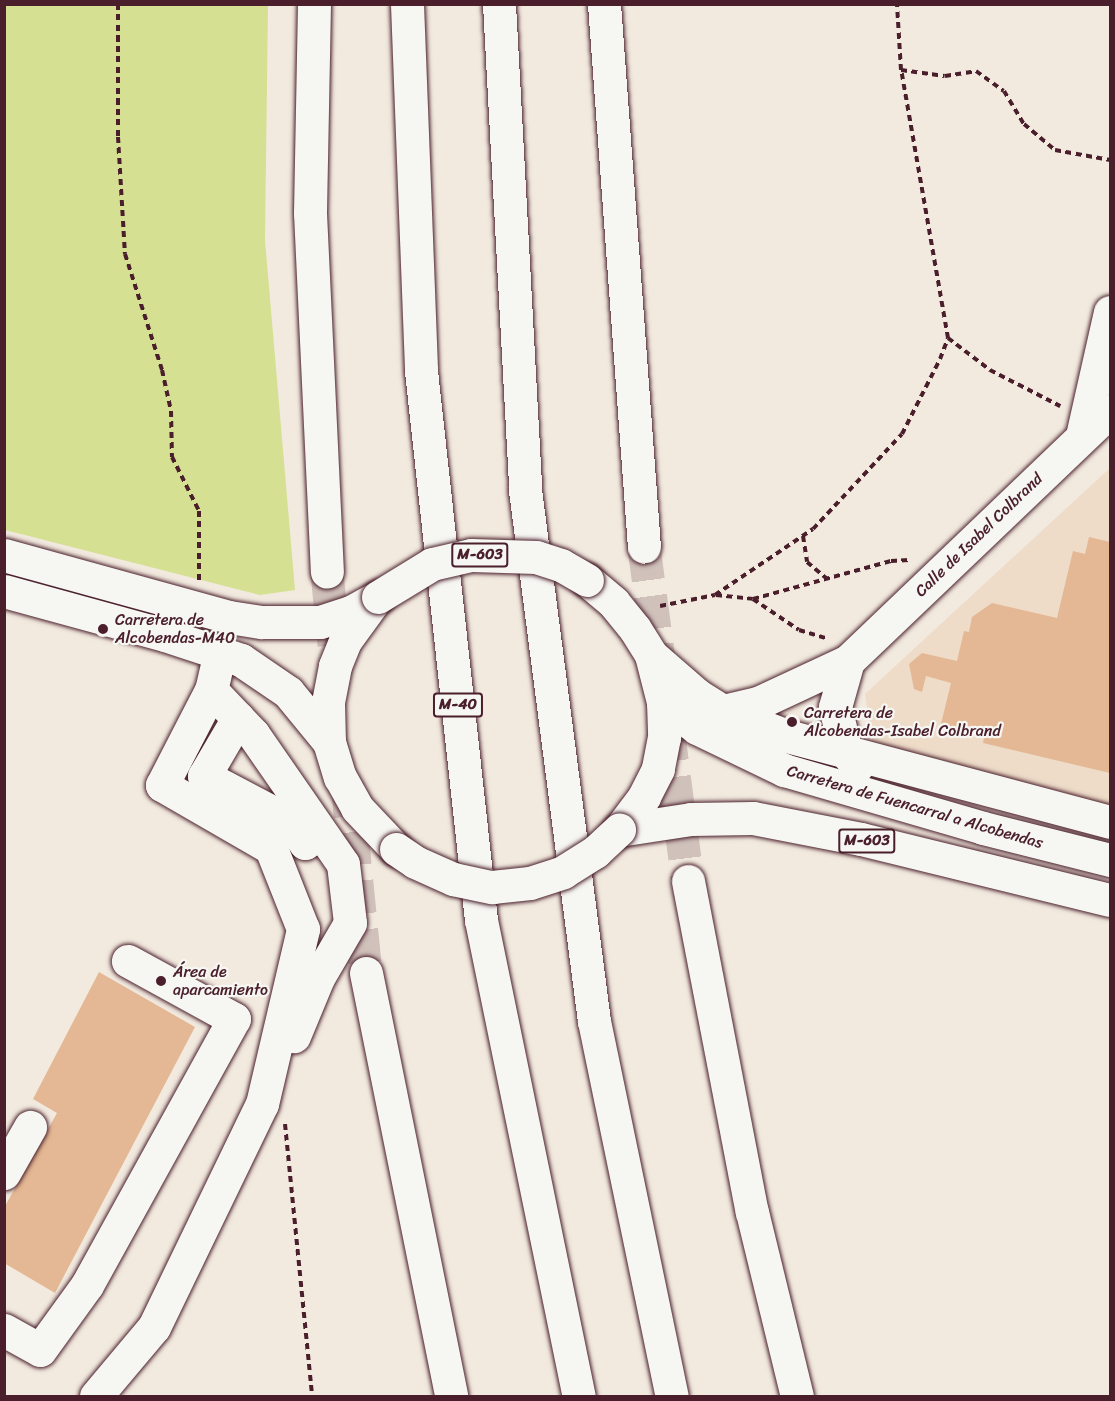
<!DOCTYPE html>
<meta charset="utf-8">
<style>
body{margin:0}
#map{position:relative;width:1115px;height:1401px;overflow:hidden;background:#f2eadf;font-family:Sriracha,sans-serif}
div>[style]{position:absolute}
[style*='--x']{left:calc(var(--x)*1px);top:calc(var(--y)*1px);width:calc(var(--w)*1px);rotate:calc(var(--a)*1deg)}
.built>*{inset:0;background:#eedbc8}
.green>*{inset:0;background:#d5e093}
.building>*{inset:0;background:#e4b894}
.highway-tunnel>*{height:33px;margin-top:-16.5px;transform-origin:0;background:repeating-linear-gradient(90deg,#d0c1bb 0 33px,transparent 0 49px)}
.path>*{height:4px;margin-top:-2px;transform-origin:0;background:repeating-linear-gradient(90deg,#4a1f2b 0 6px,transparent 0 10.5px)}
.roads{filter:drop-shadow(0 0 2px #4a1f2b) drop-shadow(0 0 2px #4a1f2b)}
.minor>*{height:33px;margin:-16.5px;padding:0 16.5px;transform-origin:16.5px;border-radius:16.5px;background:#f6f6f2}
.highway>*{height:33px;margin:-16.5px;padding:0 16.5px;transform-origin:16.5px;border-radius:16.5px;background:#f6f6f2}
.bridges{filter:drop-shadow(0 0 2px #4a1f2b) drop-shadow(0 0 2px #4a1f2b)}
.highway-bridge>*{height:33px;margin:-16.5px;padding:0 16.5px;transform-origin:16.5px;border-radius:16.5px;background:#f6f6f2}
.dots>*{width:16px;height:16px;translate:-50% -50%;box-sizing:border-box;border:3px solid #f6f6f2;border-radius:50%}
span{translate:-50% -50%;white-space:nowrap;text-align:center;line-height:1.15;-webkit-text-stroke:4.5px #f6f6f2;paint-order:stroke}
.shield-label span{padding:2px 4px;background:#f6f6f2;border:2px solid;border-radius:4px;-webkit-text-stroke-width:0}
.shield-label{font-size:15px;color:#4a1f2b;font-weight:700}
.street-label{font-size:16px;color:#4a1f2b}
.poi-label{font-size:16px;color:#4a1f2b}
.left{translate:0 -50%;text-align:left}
.frame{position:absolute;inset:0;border:6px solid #4a1f2b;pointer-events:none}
</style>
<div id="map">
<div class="built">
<i style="clip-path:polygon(1110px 468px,1110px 808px,873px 745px,865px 694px)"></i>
</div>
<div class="green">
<i style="clip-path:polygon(4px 5px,268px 5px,265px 240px,295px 590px,260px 595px,5px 530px)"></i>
</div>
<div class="building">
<i style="clip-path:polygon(1089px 537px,1110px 542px,1110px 773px,983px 743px,984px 738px,940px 728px,951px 683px,926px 676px,922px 692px,914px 689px,909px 664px,922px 653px,957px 661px,964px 631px,969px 632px,972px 617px,992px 603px,1057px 618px,1073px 551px,1085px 554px)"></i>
<i style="clip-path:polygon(99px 972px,195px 1027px,55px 1293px,4px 1263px,4px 1208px,57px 1113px,33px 1099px)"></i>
</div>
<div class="highway-tunnel">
<i style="--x:644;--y:547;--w:128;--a:82.4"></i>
<i style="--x:327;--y:572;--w:73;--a:84.5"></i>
<i style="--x:668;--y:728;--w:154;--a:82.6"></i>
<i style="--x:347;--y:783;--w:191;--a:84.3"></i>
</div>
<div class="path">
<i style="--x:118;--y:4;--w:133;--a:90"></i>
<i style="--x:118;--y:137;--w:117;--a:86.6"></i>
<i style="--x:125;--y:254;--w:122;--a:72.3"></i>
<i style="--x:162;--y:370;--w:42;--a:77.6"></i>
<i style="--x:171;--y:411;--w:46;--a:88.8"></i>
<i style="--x:172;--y:457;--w:60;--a:63.4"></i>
<i style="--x:199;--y:511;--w:70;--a:90"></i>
<i style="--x:901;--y:70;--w:44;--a:7.8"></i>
<i style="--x:945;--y:76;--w:31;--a:-9"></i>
<i style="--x:976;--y:71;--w:34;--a:36"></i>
<i style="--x:1004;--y:91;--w:39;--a:59"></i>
<i style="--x:1024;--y:124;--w:40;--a:40"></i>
<i style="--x:1055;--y:150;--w:56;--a:10.3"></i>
<i style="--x:948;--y:338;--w:53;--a:37.3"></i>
<i style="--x:990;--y:370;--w:79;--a:27.2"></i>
<i style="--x:803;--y:536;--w:26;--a:81"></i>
<i style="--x:807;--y:562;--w:26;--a:40"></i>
<i style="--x:716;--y:595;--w:37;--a:6"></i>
<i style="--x:753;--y:599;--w:55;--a:34"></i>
<i style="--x:799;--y:630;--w:28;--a:17"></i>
<i style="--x:753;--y:599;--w:143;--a:-15.4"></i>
<i style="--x:891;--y:561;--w:18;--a:-3"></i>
<i style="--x:660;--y:606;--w:56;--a:-11.3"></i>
<i style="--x:715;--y:595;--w:118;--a:-34"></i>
<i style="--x:813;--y:529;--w:130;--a:-46.9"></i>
<i style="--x:902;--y:434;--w:84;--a:-63.1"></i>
<i style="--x:940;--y:359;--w:22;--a:-69"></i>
<i style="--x:948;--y:338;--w:272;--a:-99.9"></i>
<i style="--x:901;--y:70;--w:66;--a:-93.5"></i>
<i style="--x:285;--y:1124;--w:273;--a:84.3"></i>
</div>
<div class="roads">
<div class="minor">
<i style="--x:1082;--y:436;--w:127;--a:-77.3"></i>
<i style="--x:651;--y:655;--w:61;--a:41"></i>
<i style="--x:697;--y:695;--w:31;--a:32"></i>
<i style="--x:723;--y:711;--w:69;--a:21.3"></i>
<i style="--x:787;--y:736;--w:334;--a:14.9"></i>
<i style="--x:848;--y:661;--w:48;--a:105.8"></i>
<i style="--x:835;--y:707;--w:46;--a:76.3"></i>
<i style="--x:846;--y:752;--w:18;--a:52"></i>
<i style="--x:216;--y:669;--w:22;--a:103"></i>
<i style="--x:211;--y:690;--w:61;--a:46.3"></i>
<i style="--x:253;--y:734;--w:158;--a:55.3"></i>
<i style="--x:343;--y:864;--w:59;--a:83.2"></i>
<i style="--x:350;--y:923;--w:64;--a:120.2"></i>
<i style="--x:318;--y:978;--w:63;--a:112.5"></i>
<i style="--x:723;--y:711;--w:36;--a:-13"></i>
<i style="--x:758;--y:703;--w:99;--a:-25"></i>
<i style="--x:848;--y:661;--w:362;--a:-43.7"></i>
<i style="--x:238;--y:718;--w:67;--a:120.4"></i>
<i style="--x:204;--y:776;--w:96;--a:27.9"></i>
<i style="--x:289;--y:821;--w:27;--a:54"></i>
<i style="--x:305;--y:843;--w:9;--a:-36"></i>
<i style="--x:4;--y:1173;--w:53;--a:-60.5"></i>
<i style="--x:4;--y:1330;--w:41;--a:29.1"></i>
<i style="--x:40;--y:1350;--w:80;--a:-54.1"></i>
<i style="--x:87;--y:1285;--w:304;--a:-61.1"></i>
<i style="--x:234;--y:1019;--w:121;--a:-151.3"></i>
<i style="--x:96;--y:1396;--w:90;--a:-50"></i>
<i style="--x:154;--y:1327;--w:248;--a:-64.2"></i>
<i style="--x:262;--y:1104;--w:180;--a:-76.8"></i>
<i style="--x:303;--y:929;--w:87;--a:-111.6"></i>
<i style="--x:271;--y:848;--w:126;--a:-150"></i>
<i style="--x:162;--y:785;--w:107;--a:-62.7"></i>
</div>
<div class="highway">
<i style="--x:314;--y:4;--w:209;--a:91.1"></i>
<i style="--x:310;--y:213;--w:359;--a:87.3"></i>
<i style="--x:407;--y:4;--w:367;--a:87.8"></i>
<i style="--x:421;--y:371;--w:552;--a:83.76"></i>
<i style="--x:481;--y:920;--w:486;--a:78.4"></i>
<i style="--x:499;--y:4;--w:487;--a:86.9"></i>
<i style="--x:525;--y:490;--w:535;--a:82.6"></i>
<i style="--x:594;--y:1021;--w:383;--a:78.3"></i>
<i style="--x:604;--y:4;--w:544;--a:85.79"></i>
<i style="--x:4;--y:555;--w:233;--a:15.4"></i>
<i style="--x:229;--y:617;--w:33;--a:9"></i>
<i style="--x:262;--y:622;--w:58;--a:0"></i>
<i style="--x:320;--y:622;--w:33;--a:-18"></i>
<i style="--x:351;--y:612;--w:31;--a:-29"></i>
<i style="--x:587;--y:580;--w:35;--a:40"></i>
<i style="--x:614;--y:603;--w:33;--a:51"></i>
<i style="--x:635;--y:629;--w:31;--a:58"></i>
<i style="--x:651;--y:655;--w:49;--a:75.7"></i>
<i style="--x:663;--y:702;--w:35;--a:88"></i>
<i style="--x:664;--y:737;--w:33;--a:101"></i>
<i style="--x:658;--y:769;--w:31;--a:117"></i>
<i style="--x:644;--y:797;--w:41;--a:127.1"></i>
<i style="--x:4;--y:591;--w:167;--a:15.3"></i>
<i style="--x:165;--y:635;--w:80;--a:18.2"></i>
<i style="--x:241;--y:660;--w:57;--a:34.2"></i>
<i style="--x:288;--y:692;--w:65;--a:50.6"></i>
<i style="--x:374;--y:601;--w:49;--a:125.9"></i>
<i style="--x:345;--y:641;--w:27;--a:112"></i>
<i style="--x:335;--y:666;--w:37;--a:101"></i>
<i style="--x:328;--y:702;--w:40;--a:88.6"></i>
<i style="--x:329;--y:742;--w:37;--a:73"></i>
<i style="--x:340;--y:777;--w:35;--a:61"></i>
<i style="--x:357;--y:808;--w:57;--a:46.4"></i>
<i style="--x:663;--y:702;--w:43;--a:37.4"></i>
<i style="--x:697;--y:728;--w:97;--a:25.8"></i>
<i style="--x:784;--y:770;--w:207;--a:16.2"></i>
<i style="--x:983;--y:828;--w:131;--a:14.1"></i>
<i style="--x:619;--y:830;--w:73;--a:-8.7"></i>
<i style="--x:691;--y:819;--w:62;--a:-0.9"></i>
<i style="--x:753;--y:818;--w:110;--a:11"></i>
<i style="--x:861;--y:839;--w:256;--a:13.8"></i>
<i style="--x:688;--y:881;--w:337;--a:79.1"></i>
<i style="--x:752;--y:1212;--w:189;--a:76.3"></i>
<i style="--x:366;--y:973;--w:431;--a:78.6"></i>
</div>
</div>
<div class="bridges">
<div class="highway-bridge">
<i style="--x:378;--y:597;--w:63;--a:-31.4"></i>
<i style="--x:432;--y:564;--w:40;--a:-13"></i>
<i style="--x:471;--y:555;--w:65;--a:1.8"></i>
<i style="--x:536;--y:557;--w:26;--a:18"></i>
<i style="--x:561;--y:565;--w:30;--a:30"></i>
<i style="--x:396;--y:849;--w:23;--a:34"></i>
<i style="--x:415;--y:862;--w:42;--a:24.1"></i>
<i style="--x:453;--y:879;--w:40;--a:12"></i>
<i style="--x:492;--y:887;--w:38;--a:-6"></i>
<i style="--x:530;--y:883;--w:35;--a:-18"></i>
<i style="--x:563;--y:872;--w:38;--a:-32"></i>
<i style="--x:595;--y:852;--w:33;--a:-43"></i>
</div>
</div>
<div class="dots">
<i style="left:103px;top:629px;background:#4a1f2b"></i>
<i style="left:792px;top:722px;background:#4a1f2b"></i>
<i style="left:161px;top:981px;background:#4a1f2b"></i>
</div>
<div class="shield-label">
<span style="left:480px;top:555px">M-603</span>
<span style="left:458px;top:705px">M-40</span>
<span style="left:867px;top:841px">M-603</span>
</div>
<div class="street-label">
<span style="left:979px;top:535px;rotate:-44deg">Calle de Isabel Colbrand</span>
<span style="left:915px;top:807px;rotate:16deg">Carretera de Fuencarral a Alcobendas</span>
</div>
<div class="poi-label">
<span class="left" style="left:115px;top:629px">Carretera de<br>Alcobendas-M40</span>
<span class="left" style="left:804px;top:722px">Carretera de<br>Alcobendas-Isabel Colbrand</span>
<span class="left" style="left:173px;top:981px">Área de<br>aparcamiento</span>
</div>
<div class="frame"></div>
</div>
